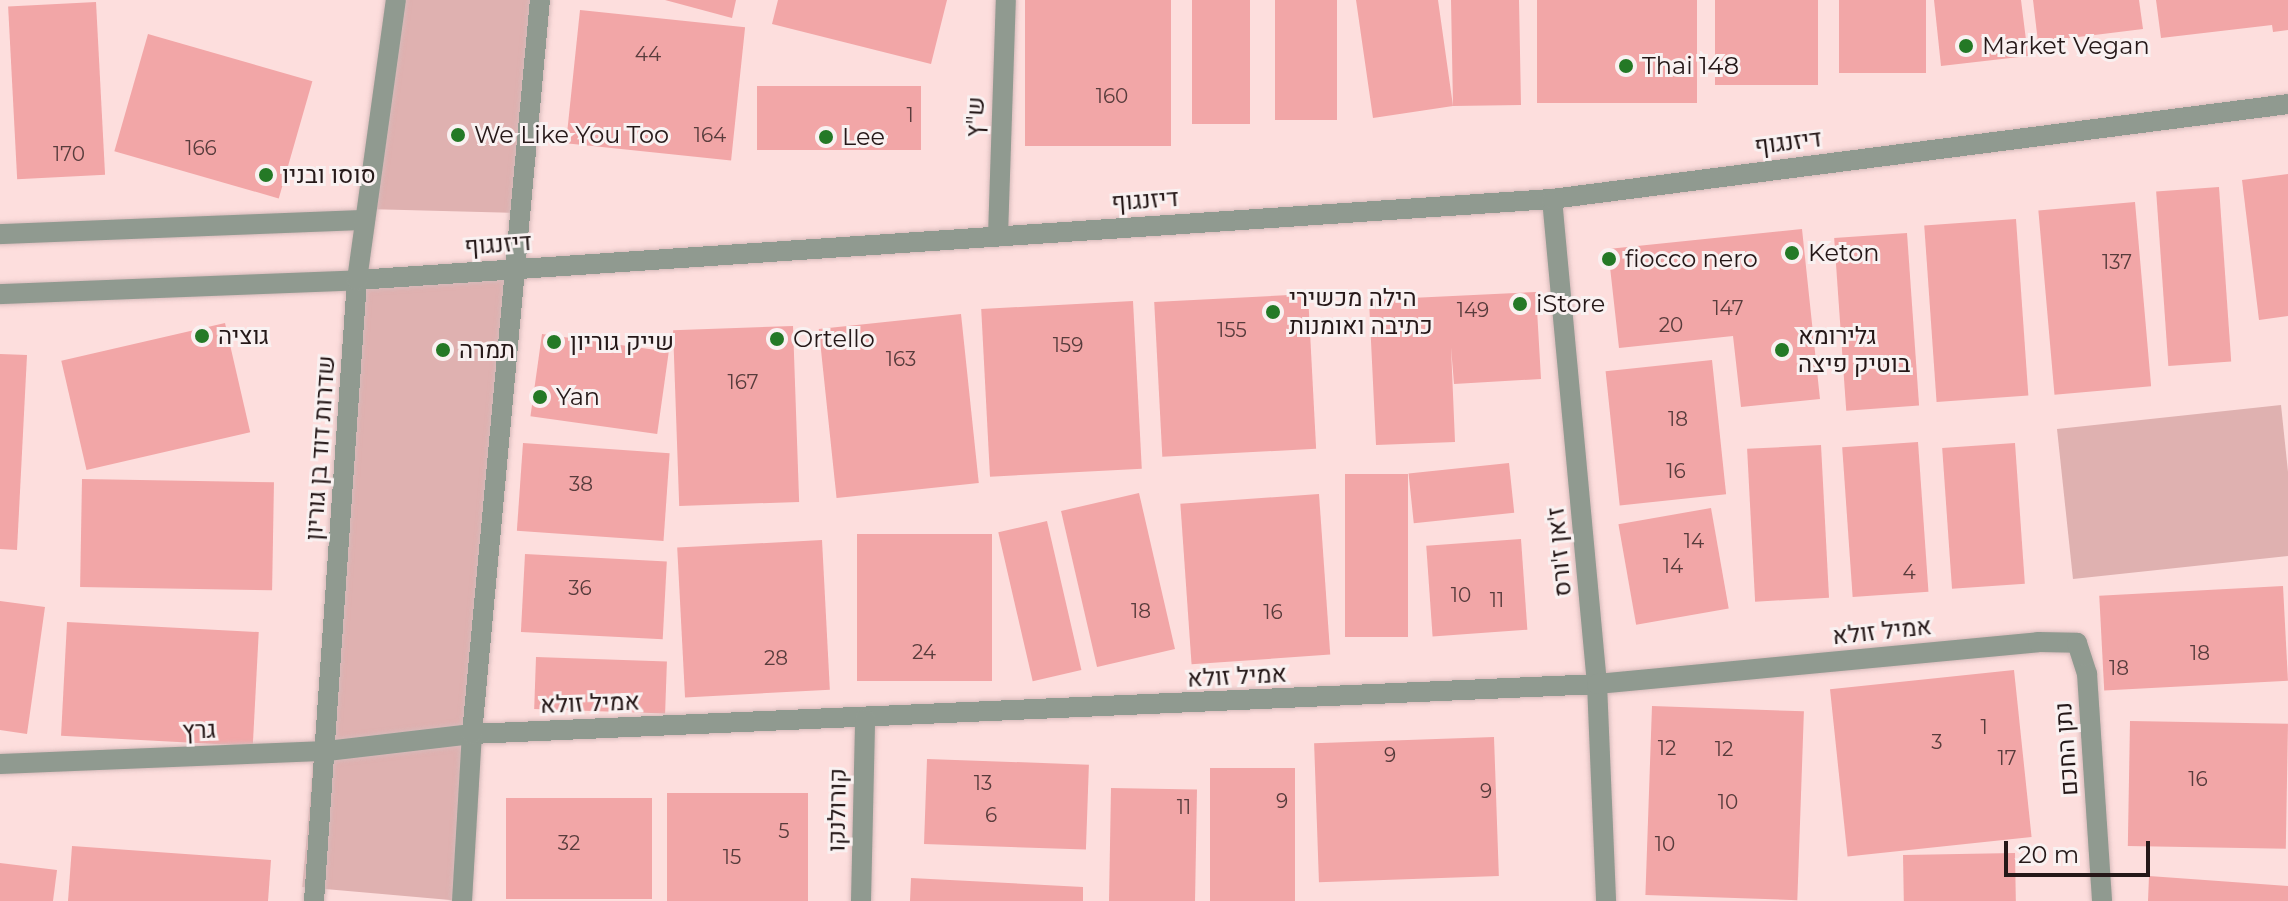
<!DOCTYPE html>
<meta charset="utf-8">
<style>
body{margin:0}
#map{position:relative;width:2288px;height:901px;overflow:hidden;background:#fddedd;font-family:Montserrat,Heebo,sans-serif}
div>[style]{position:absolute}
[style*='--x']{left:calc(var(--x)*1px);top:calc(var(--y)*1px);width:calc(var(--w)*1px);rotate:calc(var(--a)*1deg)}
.green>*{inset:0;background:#dfb1b0;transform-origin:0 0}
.building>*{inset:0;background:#f2a6a7;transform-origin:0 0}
.roads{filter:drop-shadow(0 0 2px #d6baba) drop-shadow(0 0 2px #d6baba)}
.minor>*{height:20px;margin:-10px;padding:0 10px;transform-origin:10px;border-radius:10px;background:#909a90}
.dots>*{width:22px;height:22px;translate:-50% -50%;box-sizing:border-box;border:4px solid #f9f1f1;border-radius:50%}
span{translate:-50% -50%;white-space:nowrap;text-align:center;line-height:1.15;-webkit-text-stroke:6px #f9f1f1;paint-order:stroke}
.number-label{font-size:20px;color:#583c3c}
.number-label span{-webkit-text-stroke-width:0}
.poi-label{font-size:24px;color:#251818}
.left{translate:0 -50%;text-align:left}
.street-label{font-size:24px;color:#251818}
.scale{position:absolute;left:2004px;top:841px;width:146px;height:36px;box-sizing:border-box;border:4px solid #251818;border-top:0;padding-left:10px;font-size:24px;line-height:28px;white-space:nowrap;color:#251818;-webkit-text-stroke:6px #f9f1f1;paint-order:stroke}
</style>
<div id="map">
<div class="green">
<i style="clip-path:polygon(397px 0,540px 0,520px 213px,366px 209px)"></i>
<i style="left:513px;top:281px;width:622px;height:157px;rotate:95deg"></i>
<i style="clip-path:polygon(2281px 405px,2288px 472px,2288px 556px,2073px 579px,2057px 429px)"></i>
</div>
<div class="building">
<i style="clip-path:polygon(665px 0,736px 0,732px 18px)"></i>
<i style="clip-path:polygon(778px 0,947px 0,931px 64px,772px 24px)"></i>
<i style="left:1025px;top:0;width:146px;height:146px"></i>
<i style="left:1192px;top:0;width:58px;height:124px"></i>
<i style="left:1275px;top:0;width:62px;height:120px"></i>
<i style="clip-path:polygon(1356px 0,1438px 0,1453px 106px,1451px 0,1519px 0,1521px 105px,1453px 106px,1373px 118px)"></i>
<i style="left:1537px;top:0;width:160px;height:103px"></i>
<i style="left:1715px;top:0;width:103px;height:85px"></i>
<i style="left:1839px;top:0;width:87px;height:73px"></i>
<i style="clip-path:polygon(1934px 0,2021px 0,2028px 56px,1941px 66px)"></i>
<i style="clip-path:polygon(2033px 0,2139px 0,2143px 29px,2038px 42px)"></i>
<i style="clip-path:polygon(2156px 0,2288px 0,2288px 30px,2273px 32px,2272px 25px,2161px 38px)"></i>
<i style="left:96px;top:2px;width:173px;height:88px;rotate:87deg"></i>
<i style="left:580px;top:10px;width:166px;height:134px;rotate:6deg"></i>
<i style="left:148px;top:34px;width:171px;height:122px;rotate:16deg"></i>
<i style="left:757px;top:86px;width:164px;height:64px"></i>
<i style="clip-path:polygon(2288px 174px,2288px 316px,2259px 320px,2242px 180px)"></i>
<i style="left:2219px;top:187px;width:175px;height:63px;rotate:86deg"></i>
<i style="left:2135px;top:202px;width:185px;height:97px;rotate:85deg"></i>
<i style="left:2016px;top:219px;width:177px;height:92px;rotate:86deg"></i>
<i style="clip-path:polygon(1802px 229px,1820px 399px,1741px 407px,1733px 336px,1619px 348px,1608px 249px)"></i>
<i style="left:1907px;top:233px;width:173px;height:73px;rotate:86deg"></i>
<i style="clip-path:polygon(1536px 292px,1541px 379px,1454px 384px,1451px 347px,1455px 442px,1376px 445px,1369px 300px)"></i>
<i style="left:1308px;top:294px;width:155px;height:154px;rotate:87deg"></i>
<i style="left:1133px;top:301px;width:168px;height:152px;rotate:87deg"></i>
<i style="left:961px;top:314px;width:170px;height:143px;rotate:84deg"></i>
<i style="left:225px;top:323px;width:112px;height:168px;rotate:77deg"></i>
<i style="left:793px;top:326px;width:176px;height:120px;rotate:88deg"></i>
<i style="left:542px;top:334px;width:128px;height:83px;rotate:8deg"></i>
<i style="clip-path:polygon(0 354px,27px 355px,17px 550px,0 549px)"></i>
<i style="left:1712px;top:360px;width:135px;height:107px;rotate:84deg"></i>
<i style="left:1918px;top:442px;width:150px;height:76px;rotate:86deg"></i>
<i style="left:523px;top:443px;width:147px;height:88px;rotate:4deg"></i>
<i style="left:2015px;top:443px;width:141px;height:73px;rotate:86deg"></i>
<i style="left:1821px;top:445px;width:153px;height:74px;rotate:87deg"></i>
<i style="left:1509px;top:463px;width:50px;height:101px;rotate:84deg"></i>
<i style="left:1345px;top:474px;width:63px;height:163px"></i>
<i style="left:82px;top:479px;width:192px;height:108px;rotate:1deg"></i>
<i style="left:1139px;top:493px;width:160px;height:80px;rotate:77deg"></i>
<i style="left:1319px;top:494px;width:161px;height:139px;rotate:86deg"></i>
<i style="left:1711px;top:508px;width:102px;height:94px;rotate:80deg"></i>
<i style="left:1047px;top:521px;width:153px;height:50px;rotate:77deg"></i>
<i style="left:992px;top:534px;width:147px;height:135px;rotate:90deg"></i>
<i style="left:1521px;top:539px;width:91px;height:95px;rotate:86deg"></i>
<i style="left:822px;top:540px;width:150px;height:145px;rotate:87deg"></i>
<i style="left:525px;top:554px;width:142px;height:78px;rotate:3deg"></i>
<i style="left:2283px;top:586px;width:95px;height:184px;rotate:87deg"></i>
<i style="clip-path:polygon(0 601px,45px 607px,27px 734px,0 730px)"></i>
<i style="left:67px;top:622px;width:192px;height:114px;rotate:3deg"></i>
<i style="left:536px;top:657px;width:131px;height:52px;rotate:2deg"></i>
<i style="left:2014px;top:670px;width:168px;height:185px;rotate:84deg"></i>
<i style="left:1652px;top:706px;width:152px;height:189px;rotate:2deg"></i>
<i style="left:2130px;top:721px;width:158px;height:125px;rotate:1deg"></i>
<i style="left:1494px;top:737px;width:139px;height:180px;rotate:88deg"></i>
<i style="left:927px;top:759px;width:162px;height:85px;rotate:2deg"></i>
<i style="left:1295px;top:768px;width:133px;height:85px;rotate:90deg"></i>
<i style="left:1111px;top:788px;width:86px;height:113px;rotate:1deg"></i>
<i style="left:667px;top:793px;width:141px;height:108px"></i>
<i style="left:506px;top:798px;width:146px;height:101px"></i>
<i style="clip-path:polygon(72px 846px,271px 860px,268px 901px,68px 901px)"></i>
<i style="left:2015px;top:853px;width:48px;height:112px;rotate:89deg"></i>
<i style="clip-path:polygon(0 863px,57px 870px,53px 901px,0 901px)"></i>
<i style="clip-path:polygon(2149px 876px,2288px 886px,2288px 901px,2148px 901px)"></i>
<i style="clip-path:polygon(911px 878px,1083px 887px,1083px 901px,910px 901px)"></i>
</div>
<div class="roads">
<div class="minor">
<i style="--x:1552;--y:199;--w:487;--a:84.7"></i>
<i style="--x:1597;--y:684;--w:217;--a:87.6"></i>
<i style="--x:0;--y:234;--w:365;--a:-2.2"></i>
<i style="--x:998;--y:236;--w:236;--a:-88.1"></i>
<i style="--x:0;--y:294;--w:357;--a:-2.2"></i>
<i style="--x:357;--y:280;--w:1198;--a:-3.88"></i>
<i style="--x:1552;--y:199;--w:742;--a:-7.35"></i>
<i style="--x:0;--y:764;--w:327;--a:-2.3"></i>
<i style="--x:327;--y:751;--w:146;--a:-6.7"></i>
<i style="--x:472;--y:734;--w:1126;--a:-2.54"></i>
<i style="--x:1597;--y:684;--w:443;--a:-5.4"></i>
<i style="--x:2038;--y:642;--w:39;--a:1"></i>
<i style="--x:2077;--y:643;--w:33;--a:72"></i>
<i style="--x:2087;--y:674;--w:227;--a:86.2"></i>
<i style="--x:314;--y:901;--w:622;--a:-86.04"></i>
<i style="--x:357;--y:280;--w:283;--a:-82.1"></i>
<i style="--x:462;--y:901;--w:167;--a:-86.6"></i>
<i style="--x:472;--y:734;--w:737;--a:-84.71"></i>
<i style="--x:861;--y:901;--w:182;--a:-88.7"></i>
</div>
</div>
<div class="dots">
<i style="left:1966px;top:46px;background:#247926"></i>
<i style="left:1626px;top:66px;background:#247926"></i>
<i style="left:458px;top:135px;background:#247926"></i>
<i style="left:826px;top:137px;background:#247926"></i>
<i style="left:266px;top:175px;background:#247926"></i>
<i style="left:1792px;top:253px;background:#247926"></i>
<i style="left:1609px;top:259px;background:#247926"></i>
<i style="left:1520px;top:304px;background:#247926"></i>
<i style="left:1273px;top:312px;background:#247926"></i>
<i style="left:202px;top:336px;background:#247926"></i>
<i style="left:777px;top:339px;background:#247926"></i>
<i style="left:554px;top:342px;background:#247926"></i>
<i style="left:443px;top:350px;background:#247926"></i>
<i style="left:1782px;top:350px;background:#247926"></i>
<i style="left:540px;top:397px;background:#247926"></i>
</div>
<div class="number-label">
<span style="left:648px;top:54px">44</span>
<span style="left:1112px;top:96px">160</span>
<span style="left:910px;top:115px">1</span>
<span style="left:710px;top:135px">164</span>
<span style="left:201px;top:148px">166</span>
<span style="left:69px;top:154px">170</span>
<span style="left:2117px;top:262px">137</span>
<span style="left:1728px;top:308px">147</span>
<span style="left:1473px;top:310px">149</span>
<span style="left:1671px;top:325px">20</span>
<span style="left:1232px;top:330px">155</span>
<span style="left:1068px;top:345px">159</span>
<span style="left:901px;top:359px">163</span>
<span style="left:743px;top:382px">167</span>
<span style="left:1678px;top:419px">18</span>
<span style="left:1676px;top:471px">16</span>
<span style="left:581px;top:484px">38</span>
<span style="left:1694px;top:541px">14</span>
<span style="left:1673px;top:566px">14</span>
<span style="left:1909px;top:572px">4</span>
<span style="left:580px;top:588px">36</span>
<span style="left:1461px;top:595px">10</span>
<span style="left:1497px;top:600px">11</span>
<span style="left:1141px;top:611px">18</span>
<span style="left:1273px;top:612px">16</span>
<span style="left:924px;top:652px">24</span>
<span style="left:2200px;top:653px">18</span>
<span style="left:776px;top:658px">28</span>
<span style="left:2119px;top:668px">18</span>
<span style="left:1984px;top:727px">1</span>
<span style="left:1937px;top:742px">3</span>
<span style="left:1667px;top:748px">12</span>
<span style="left:1724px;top:749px">12</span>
<span style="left:1390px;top:755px">9</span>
<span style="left:2007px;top:758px">17</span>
<span style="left:2198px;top:779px">16</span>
<span style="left:983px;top:783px">13</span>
<span style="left:1486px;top:791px">9</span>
<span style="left:1282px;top:801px">9</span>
<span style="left:1728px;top:802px">10</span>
<span style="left:1184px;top:807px">11</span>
<span style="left:991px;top:815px">6</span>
<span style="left:784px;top:831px">5</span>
<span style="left:569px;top:843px">32</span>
<span style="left:1665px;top:844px">10</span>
<span style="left:732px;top:857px">15</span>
</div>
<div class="poi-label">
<span class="left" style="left:1982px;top:46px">Market Vegan</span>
<span class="left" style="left:1642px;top:66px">Thai 148</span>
<span class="left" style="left:474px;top:135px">We Like You Too</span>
<span class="left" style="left:842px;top:137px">Lee</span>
<span class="left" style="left:282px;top:175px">סוסו ובניו</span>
<span class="left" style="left:1808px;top:253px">Keton</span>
<span class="left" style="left:1625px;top:259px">fiocco nero</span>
<span class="left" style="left:1289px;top:312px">הילה מכשירי<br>כתיבה ואומנות</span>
<span class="left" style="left:1536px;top:304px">iStore</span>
<span class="left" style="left:218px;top:336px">גוציה</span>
<span class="left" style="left:1798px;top:350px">גלירומא<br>בוטיק פיצה</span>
<span class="left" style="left:793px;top:339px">Ortello</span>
<span class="left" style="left:570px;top:342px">שייק גוריון</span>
<span class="left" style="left:459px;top:350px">תמרה</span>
<span class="left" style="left:556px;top:397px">Yan</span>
</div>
<div class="street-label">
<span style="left:975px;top:117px;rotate:-87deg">ש"ץ</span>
<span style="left:1788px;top:142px;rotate:-7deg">דיזנגוף</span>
<span style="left:1145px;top:200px;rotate:-4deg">דיזנגוף</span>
<span style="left:498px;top:244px;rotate:-4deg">דיזנגוף</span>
<span style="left:320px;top:448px;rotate:-86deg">שדרות דוד בן גוריון</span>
<span style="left:1559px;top:552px;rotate:-95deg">ז'אן ז'ורס</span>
<span style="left:1882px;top:631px;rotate:-6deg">אמיל זולא</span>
<span style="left:1237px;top:676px;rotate:-3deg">אמיל זולא</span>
<span style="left:590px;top:703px;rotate:-2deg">אמיל זולא</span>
<span style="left:199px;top:730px;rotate:-2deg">גרץ</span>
<span style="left:2066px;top:749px;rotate:-94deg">נתן החכם</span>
<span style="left:837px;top:810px;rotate:-89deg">קורולנקו</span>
</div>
<div class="scale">20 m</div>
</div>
